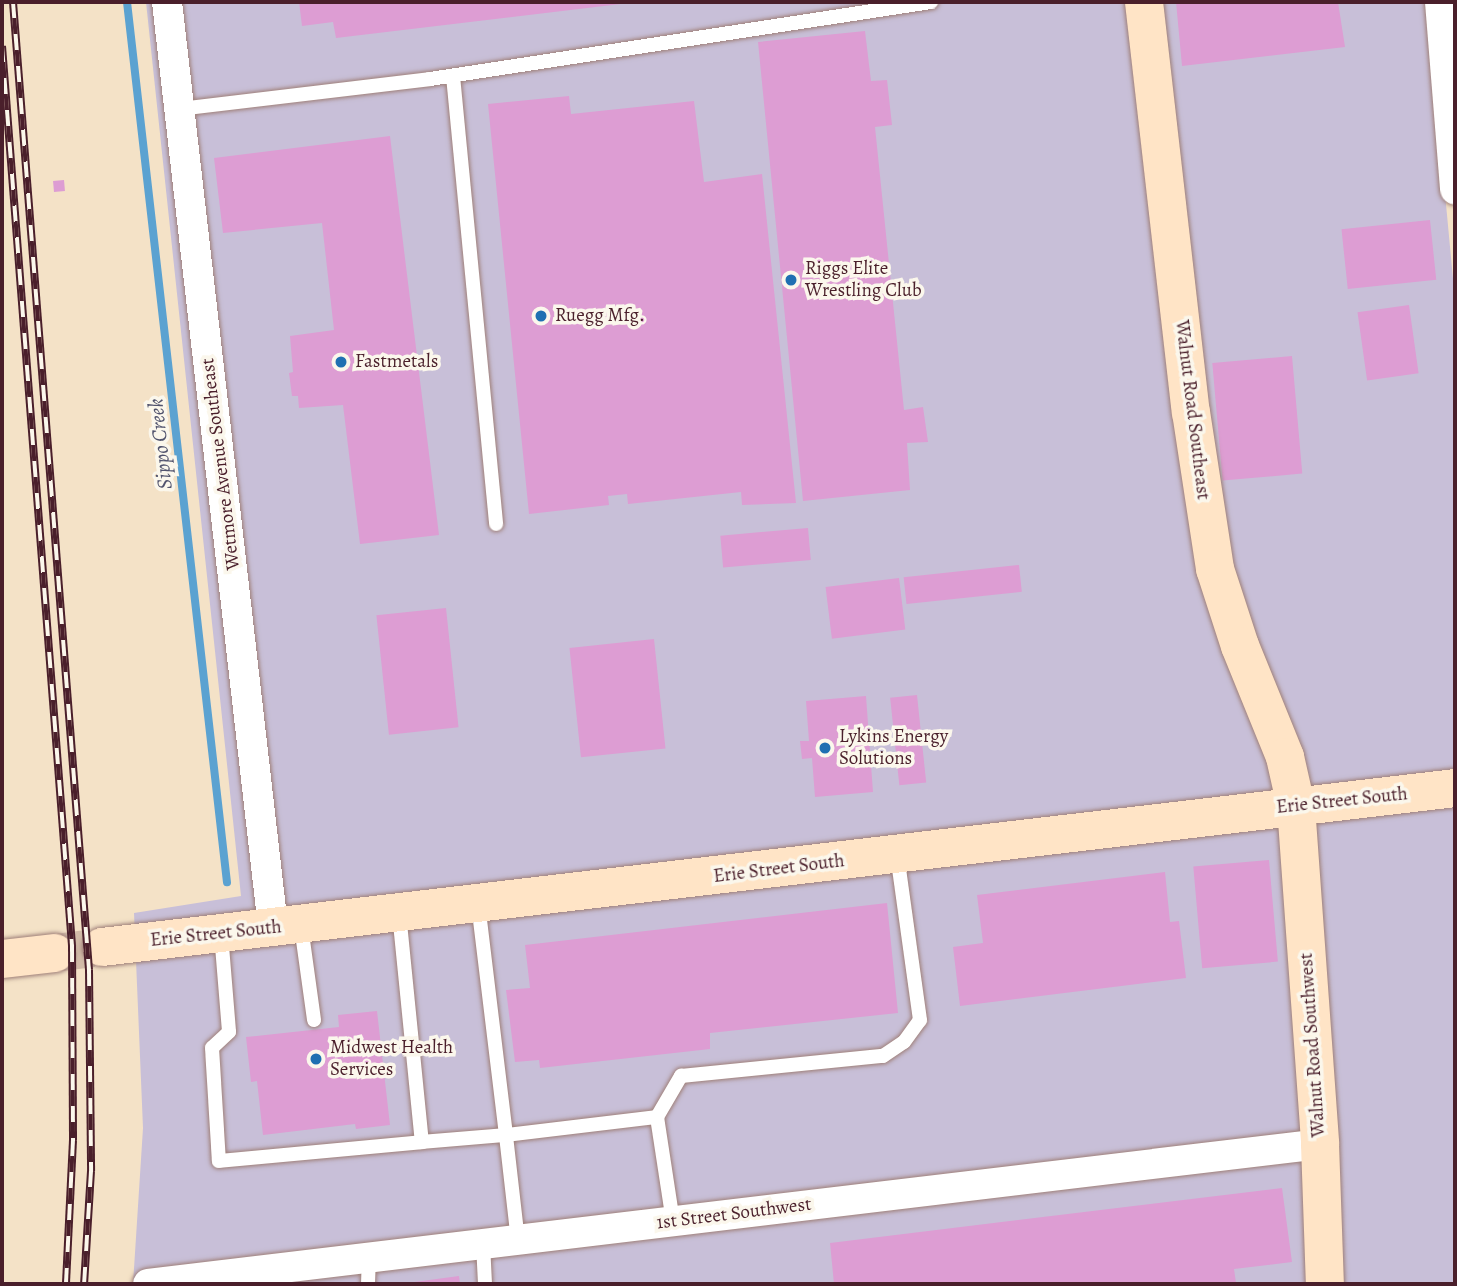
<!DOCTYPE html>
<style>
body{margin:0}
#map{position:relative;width:1457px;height:1286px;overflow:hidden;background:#f4e2c7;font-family:Alegreya,serif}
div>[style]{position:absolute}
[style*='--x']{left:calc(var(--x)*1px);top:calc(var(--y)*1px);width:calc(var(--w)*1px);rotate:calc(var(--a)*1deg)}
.industrial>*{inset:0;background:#c8bfd8}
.stream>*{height:8px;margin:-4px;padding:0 4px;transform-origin:4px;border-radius:4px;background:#5ba2d1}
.building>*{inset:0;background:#dd9dd3;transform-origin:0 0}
.secondary-tunnel>*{height:38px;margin-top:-19px;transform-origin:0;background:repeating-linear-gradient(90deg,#d2bba8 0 38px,transparent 0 57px)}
.roads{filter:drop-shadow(0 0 2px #9f8079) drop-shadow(0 0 2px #9f8079)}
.lane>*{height:14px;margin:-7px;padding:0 7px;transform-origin:7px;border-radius:7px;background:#fff}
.street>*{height:30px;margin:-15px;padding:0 15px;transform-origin:15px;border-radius:15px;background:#fff}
.secondary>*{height:38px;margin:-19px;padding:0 19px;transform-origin:19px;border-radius:19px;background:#ffe4c6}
.rail>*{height:8px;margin-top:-4px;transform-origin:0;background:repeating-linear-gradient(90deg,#fbf7ec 0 16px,#4a1f2b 0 32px);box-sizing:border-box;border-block:2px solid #4a1f2b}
.dots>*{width:19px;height:19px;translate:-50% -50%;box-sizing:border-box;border:4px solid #fbf7ec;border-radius:50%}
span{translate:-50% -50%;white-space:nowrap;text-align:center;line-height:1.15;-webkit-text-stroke:7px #fbf7ec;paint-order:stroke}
.poi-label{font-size:19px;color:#4a1f2b}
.left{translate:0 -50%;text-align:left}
.street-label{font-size:19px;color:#4a1f2b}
.water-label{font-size:21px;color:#51536d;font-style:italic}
.frame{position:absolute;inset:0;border:4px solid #4a1f2b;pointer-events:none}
</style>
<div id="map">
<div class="industrial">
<i style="clip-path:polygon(146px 2px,1427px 2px,1455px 300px,1455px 1284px,133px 1284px,143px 1128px,134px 913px,241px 896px)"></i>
</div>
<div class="stream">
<i style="--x:127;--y:2;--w:886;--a:83.52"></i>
</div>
<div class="building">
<i style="clip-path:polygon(299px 2px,628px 2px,629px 3px,336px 38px,333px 22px,302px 26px)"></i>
<i style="clip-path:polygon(1176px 2px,1338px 2px,1345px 47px,1182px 66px)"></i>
<i style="clip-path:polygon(865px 31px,871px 81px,887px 80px,892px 125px,875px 127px,904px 410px,923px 407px,928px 442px,907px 443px,910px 490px,803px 501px,758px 42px)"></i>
<i style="clip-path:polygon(569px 96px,571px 114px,694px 101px,704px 182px,762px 174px,796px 503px,742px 505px,741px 492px,628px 504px,627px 494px,608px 496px,609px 505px,529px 514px,488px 104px)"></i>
<i style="clip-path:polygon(390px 136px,439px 535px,360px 544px,343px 405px,299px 408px,298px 396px,292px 396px,289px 373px,293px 372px,290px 336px,334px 330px,322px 223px,223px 233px,214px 158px)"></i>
<i style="left:64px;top:180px;width:11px;height:11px;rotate:85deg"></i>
<i style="left:1430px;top:220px;width:60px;height:89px;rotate:84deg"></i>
<i style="left:1409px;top:305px;width:69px;height:52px;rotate:82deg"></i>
<i style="left:1292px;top:356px;width:118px;height:80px;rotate:85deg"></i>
<i style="left:808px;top:528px;width:32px;height:88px;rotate:85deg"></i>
<i style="left:1019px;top:565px;width:27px;height:116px;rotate:84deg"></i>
<i style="left:899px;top:578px;width:52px;height:74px;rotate:83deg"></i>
<i style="left:446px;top:608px;width:120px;height:70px;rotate:84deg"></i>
<i style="left:654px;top:639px;width:110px;height:85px;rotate:84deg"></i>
<i style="left:917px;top:695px;width:88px;height:27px;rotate:84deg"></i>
<i style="clip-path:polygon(866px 696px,873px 792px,815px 797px,812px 758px,802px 759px,800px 741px,809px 741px,806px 701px)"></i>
<i style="left:1269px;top:860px;width:102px;height:76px;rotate:85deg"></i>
<i style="clip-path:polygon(1165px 872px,1170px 922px,1179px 921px,1186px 978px,960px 1006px,953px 947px,983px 943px,977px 895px)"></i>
<i style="clip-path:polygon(887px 903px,898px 1013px,710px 1033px,710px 1049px,540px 1068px,539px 1060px,515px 1062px,506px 990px,530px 988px,525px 945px)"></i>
<i style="clip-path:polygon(377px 1011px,390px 1125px,356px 1129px,355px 1124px,263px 1135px,257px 1081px,251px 1082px,246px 1037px,339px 1027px,338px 1015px)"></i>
<i style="clip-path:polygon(1282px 1188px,1292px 1262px,1234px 1269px,1236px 1283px,834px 1284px,830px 1243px)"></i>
<i style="clip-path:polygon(459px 1276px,460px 1284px,407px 1284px,407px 1283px)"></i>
</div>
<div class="secondary-tunnel">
<i style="--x:55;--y:953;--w:47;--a:-7.3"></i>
</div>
<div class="roads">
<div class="lane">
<i style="--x:453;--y:76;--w:450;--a:84.5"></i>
<i style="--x:179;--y:109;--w:253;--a:-6.8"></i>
<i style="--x:430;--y:79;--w:507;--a:-8.74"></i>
<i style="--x:399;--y:913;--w:230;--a:84.3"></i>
<i style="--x:422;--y:1142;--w:84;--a:-4.8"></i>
<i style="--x:506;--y:1135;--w:232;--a:-96.9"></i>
<i style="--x:301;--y:926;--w:95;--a:82.1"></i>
<i style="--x:221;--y:934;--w:98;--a:85.3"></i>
<i style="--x:229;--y:1032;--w:23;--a:137"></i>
<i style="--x:212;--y:1048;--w:113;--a:86.5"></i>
<i style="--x:219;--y:1161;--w:204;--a:-5.3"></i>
<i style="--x:657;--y:1117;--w:48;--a:-59.7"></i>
<i style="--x:681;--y:1076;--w:203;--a:-5.7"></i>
<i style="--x:883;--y:1056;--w:25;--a:-34"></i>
<i style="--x:904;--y:1042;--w:27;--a:-54"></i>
<i style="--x:920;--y:1020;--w:167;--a:-97.9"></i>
<i style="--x:518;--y:1241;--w:107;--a:-96.5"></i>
<i style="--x:506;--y:1135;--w:152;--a:-6.8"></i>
<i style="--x:657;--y:1117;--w:106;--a:81.3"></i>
<i style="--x:483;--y:1244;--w:40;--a:87.1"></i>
<i style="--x:368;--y:1284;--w:26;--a:-88"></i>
</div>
<div class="street">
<i style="--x:167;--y:2;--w:931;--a:83.46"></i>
<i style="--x:1440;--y:2;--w:188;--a:85.4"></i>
<i style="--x:148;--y:1284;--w:1180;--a:-6.81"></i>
</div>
<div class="secondary">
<i style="--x:1144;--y:2;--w:413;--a:83.5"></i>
<i style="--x:1191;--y:412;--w:159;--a:81.3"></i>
<i style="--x:1215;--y:569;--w:81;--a:72"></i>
<i style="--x:1240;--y:646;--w:120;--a:67.9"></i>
<i style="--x:1285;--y:757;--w:50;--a:77.3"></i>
<i style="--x:1296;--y:806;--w:339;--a:85.9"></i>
<i style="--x:1320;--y:1144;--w:140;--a:88"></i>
<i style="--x:102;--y:947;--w:1362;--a:-6.7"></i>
<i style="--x:2;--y:959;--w:53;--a:-6.5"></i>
</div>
</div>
<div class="rail">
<i style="--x:13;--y:2;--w:971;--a:85.51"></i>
<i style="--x:89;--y:970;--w:201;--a:89.4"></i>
<i style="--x:91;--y:1171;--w:113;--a:93.5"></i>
<i style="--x:2;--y:46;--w:903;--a:85.55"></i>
<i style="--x:72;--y:946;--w:194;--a:89.7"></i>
<i style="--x:73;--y:1140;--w:144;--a:92.8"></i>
</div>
<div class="dots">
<i style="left:791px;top:280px;background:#1f6fb2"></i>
<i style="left:541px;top:316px;background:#1f6fb2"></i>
<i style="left:341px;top:362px;background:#1f6fb2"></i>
<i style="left:825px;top:748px;background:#1f6fb2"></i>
<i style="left:316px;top:1059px;background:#1f6fb2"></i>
</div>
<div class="poi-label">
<span class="left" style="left:805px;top:280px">Riggs Elite<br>Wrestling Club</span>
<span class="left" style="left:555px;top:316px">Ruegg Mfg.</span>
<span class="left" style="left:355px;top:362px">Fastmetals</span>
<span class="left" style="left:839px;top:748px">Lykins Energy<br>Solutions</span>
<span class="left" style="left:330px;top:1059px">Midwest Health<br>Services</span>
</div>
<div class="street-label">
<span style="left:1192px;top:410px;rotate:83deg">Walnut Road Southeast</span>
<span style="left:221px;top:464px;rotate:-97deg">Wetmore Avenue Southeast</span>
<span style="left:1342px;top:801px;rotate:-6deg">Erie Street South</span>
<span style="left:779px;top:869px;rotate:-7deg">Erie Street South</span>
<span style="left:216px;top:934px;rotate:-6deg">Erie Street South</span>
<span style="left:1313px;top:1045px;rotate:-94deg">Walnut Road Southwest</span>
<span style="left:734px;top:1214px;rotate:-7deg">1st Street Southwest</span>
</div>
<div class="water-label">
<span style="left:160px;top:444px;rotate:-96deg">Sippo Creek</span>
</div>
<div class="frame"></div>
</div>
